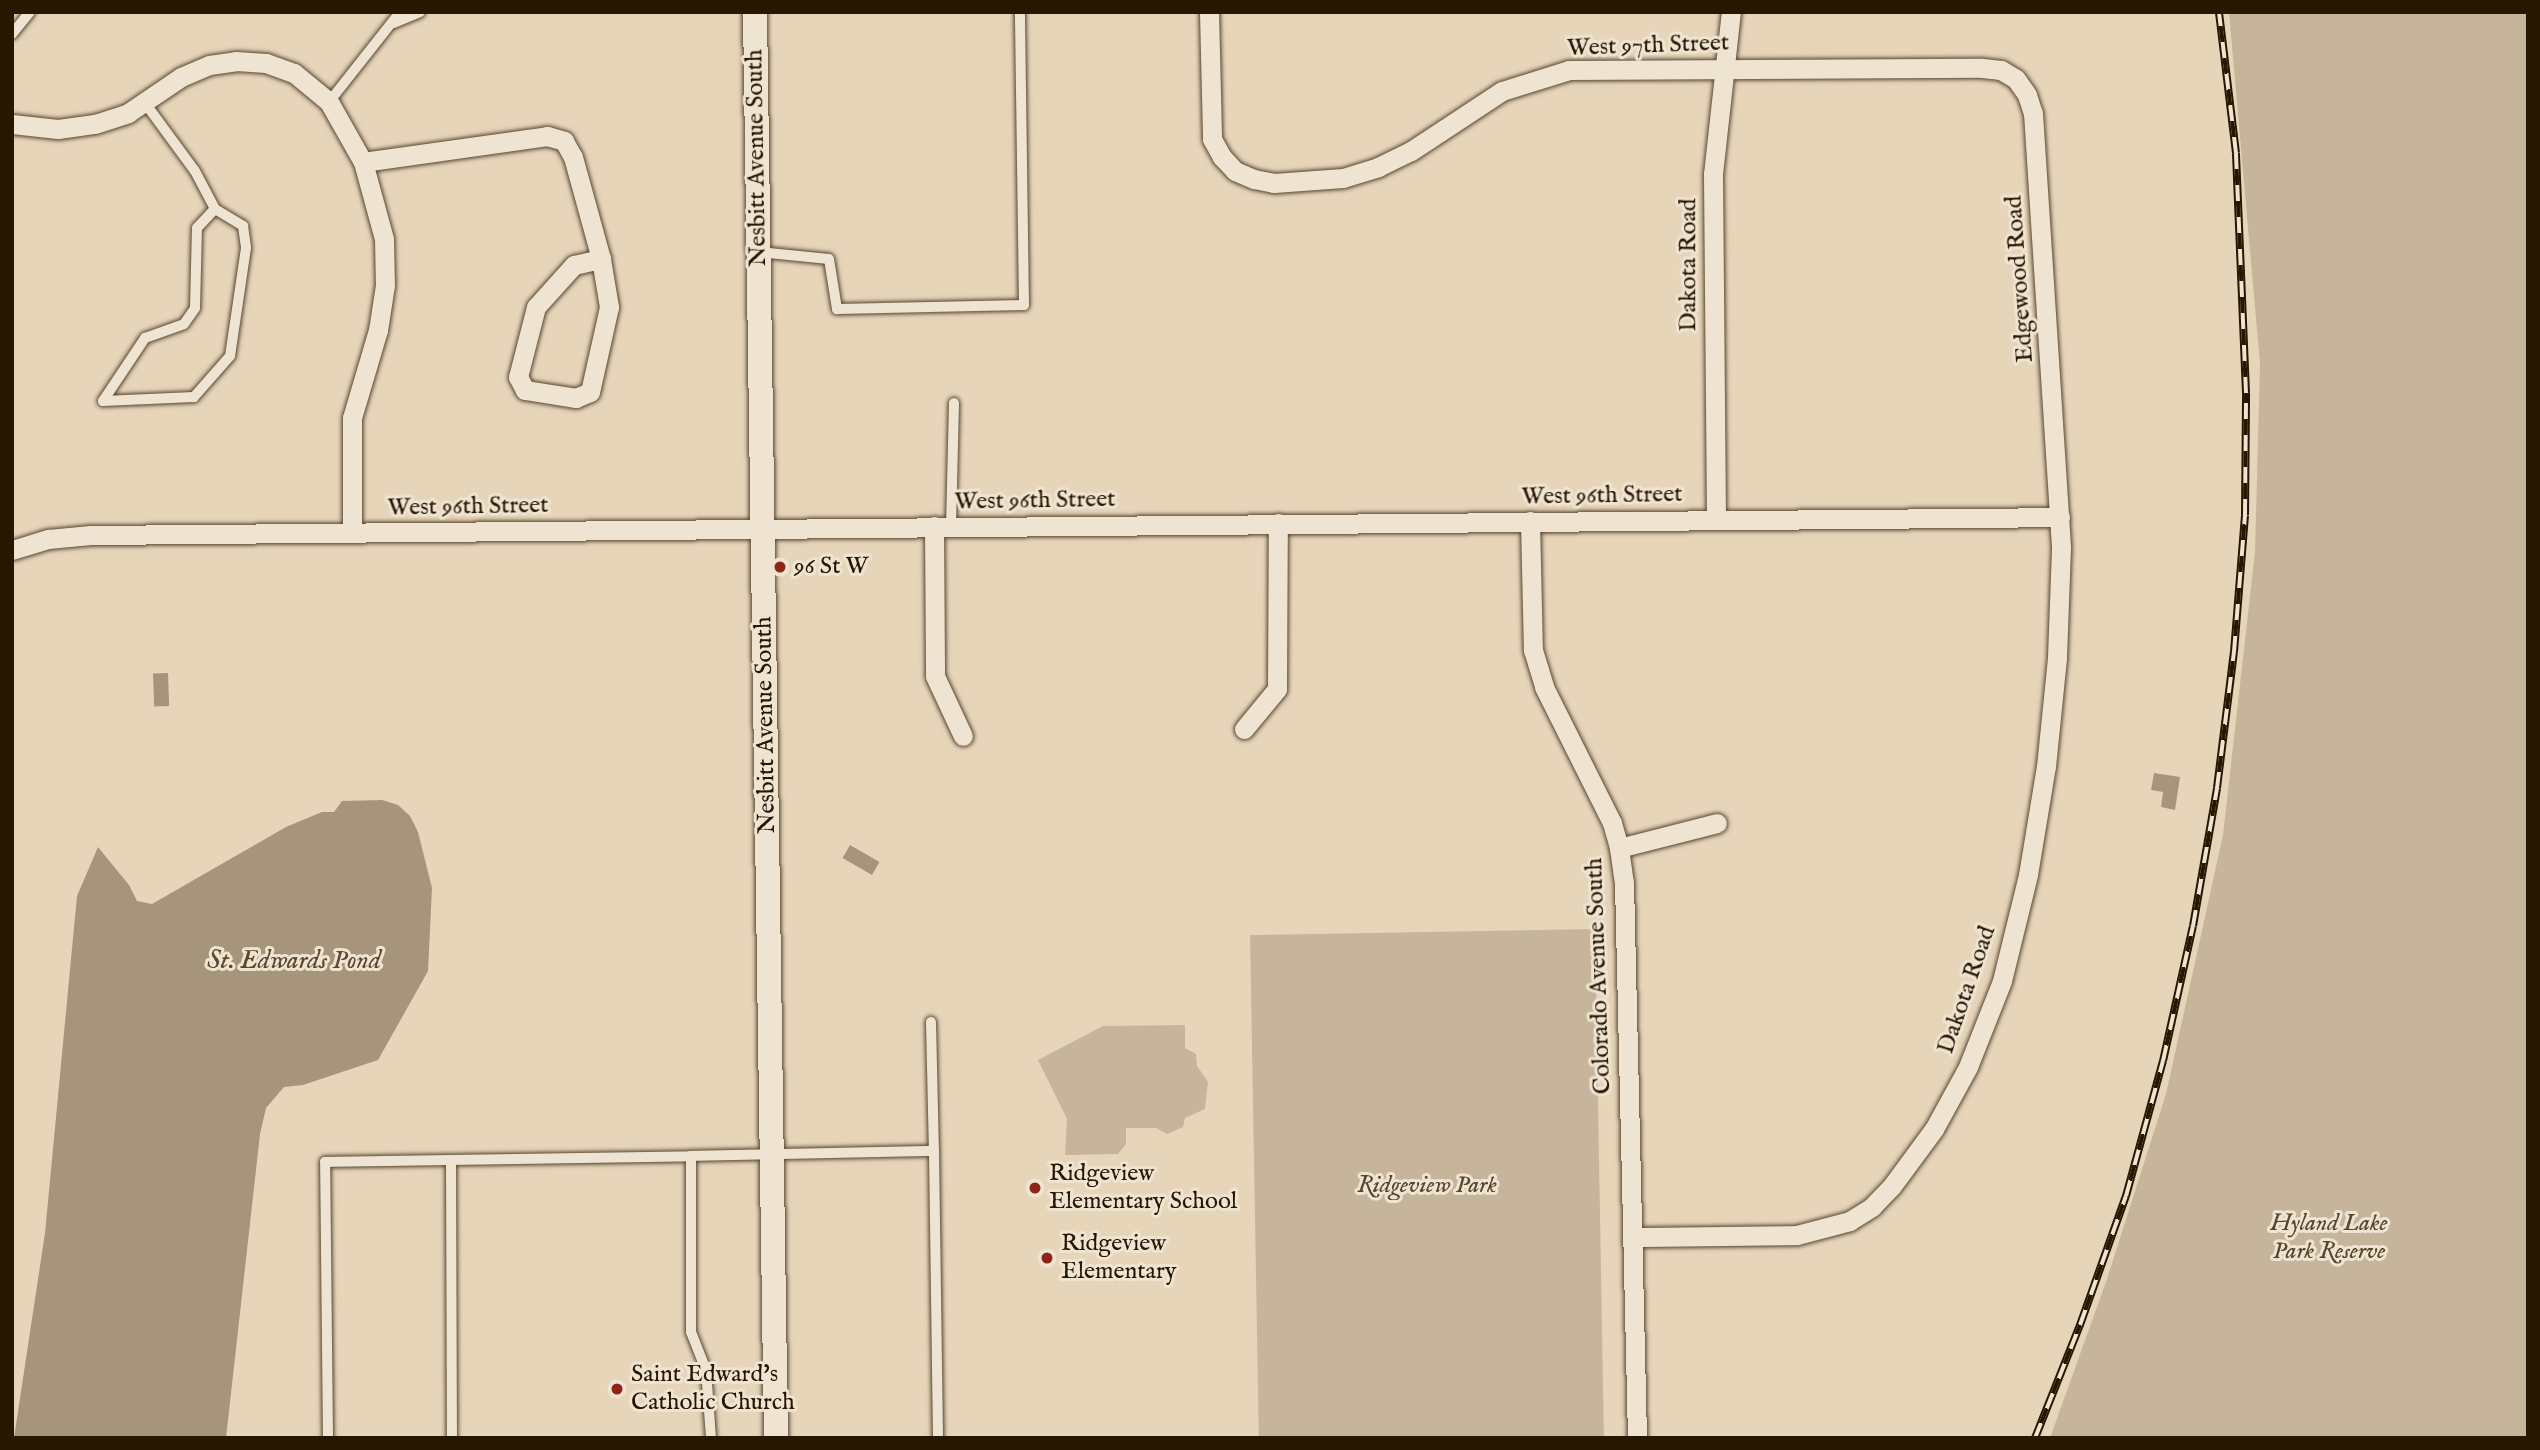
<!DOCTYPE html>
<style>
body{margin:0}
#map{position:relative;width:2540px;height:1450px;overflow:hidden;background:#e7d5ba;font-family:"IM FELL English",serif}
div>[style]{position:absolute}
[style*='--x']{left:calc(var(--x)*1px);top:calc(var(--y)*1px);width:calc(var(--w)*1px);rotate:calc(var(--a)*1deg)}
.green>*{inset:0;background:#c6b59a;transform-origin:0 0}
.water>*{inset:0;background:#a6947b;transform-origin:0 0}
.roads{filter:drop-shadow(0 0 2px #57462e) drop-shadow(0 0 2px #57462e)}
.service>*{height:10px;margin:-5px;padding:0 5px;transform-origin:5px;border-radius:5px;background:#efe4d2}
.minor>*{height:19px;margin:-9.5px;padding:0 9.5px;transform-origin:9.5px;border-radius:9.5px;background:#efe4d2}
.tertiary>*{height:24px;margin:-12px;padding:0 12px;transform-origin:12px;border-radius:12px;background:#efe4d2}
.rail>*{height:8px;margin-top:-4px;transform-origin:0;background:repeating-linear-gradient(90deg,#efe4d2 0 16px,#271600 0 32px);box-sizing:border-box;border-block:2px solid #271600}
.dots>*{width:19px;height:19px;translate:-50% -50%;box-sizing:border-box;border:4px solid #efe4d2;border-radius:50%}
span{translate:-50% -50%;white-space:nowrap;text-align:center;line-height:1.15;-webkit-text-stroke:6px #efe4d2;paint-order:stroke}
.street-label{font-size:24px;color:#271600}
.poi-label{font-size:24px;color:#271600}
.left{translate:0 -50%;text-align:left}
.park-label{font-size:24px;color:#57462e;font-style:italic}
.water-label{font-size:26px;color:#5a4831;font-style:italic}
.frame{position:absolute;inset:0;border:14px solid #271600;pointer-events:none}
</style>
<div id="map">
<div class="green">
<i style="clip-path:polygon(2229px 12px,2528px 12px,2528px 1438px,2050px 1438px,2107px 1279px,2166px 1094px,2223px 835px,2255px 552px,2260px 364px)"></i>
<i style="left:1595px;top:929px;width:509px;height:345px;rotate:89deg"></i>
<i style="clip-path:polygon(1185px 1025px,1185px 1048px,1196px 1054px,1197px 1066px,1208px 1082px,1205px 1109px,1185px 1118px,1183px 1127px,1167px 1134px,1156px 1128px,1126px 1128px,1126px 1144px,1118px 1154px,1065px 1155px,1067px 1119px,1038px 1060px,1103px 1026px)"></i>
</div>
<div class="water">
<i style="left:168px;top:673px;width:33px;height:15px;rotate:88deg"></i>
<i style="clip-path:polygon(2154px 773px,2180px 777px,2175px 810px,2161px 807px,2163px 792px,2151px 790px)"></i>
<i style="clip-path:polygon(382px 800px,398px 805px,410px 816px,418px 832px,432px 888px,428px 971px,378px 1060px,303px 1085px,284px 1087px,266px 1108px,260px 1134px,226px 1438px,14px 1438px,45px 1233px,77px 896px,98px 847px,129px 885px,137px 901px,152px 904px,286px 827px,322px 812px,334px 812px,342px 801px)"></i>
<i style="left:850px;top:845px;width:34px;height:15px;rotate:30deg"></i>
</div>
<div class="roads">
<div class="service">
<i style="--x:394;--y:23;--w:28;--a:-23"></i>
<i style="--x:12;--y:34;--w:28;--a:-51"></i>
<i style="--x:329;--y:102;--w:115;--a:-51.7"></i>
<i style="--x:145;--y:103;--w:84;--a:53.7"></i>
<i style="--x:195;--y:171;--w:43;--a:62.2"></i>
<i style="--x:215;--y:209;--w:33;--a:31"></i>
<i style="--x:243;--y:226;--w:22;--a:82"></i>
<i style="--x:246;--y:248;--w:109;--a:98.4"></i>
<i style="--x:230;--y:356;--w:55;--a:131.3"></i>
<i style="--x:194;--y:397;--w:91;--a:177.5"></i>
<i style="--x:103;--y:401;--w:76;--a:-56.3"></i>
<i style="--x:145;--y:338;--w:41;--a:-19.7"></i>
<i style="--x:184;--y:324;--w:19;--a:-55"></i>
<i style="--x:195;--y:308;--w:80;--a:-88.6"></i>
<i style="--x:197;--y:228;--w:26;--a:-47"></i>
<i style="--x:759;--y:252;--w:70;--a:5.7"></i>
<i style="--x:829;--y:259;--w:51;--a:80.9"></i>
<i style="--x:837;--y:309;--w:187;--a:-1.2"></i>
<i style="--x:1024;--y:305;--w:293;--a:-90.8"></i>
<i style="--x:951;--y:526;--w:123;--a:-88.6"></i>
<i style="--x:931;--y:1022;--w:129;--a:88.7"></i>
<i style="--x:451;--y:1160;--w:278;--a:89.8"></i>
<i style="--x:328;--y:1438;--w:276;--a:-90.6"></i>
<i style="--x:325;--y:1162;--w:366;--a:-0.9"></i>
<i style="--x:711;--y:1438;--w:68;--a:-94.2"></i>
<i style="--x:706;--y:1370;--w:41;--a:-111.5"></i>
<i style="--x:691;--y:1332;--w:176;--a:-90"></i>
<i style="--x:691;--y:1156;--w:243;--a:-1.2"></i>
<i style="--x:934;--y:1151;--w:287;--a:89.2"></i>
</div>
<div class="minor">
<i style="--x:1209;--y:12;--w:127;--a:88.6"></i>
<i style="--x:1212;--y:139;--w:21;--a:61"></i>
<i style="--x:1222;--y:157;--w:19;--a:47"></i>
<i style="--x:1235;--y:171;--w:21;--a:23"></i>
<i style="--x:1254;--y:179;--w:20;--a:11"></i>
<i style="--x:1274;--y:183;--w:69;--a:-4.1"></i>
<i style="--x:1343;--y:178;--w:37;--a:-17"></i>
<i style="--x:1378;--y:167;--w:37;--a:-26"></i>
<i style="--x:1411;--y:151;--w:109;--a:-33.4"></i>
<i style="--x:1502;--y:91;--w:70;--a:-17.4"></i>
<i style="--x:1569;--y:70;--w:413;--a:-0.3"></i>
<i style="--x:1982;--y:68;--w:19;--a:6"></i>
<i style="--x:2001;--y:70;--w:17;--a:31"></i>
<i style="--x:2016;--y:79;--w:19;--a:55"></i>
<i style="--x:2027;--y:95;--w:19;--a:72"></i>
<i style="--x:2033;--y:113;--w:436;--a:86.3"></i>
<i style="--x:2061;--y:548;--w:110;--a:92.1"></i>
<i style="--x:2057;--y:658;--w:109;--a:95.8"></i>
<i style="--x:2046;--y:766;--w:110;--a:99.4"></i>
<i style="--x:2028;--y:875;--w:109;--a:103.8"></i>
<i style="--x:2002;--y:981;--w:92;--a:111.6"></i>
<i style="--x:1968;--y:1067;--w:71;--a:118.7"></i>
<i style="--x:1934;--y:1129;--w:71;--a:126.4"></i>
<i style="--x:1892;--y:1186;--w:29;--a:134"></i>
<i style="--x:1872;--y:1207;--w:26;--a:148"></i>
<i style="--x:1850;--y:1221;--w:55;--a:165.2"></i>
<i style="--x:1797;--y:1235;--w:165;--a:179.3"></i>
<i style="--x:12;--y:124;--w:46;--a:6.2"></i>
<i style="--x:58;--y:129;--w:37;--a:-8"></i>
<i style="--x:95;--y:124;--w:35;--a:-18"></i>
<i style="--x:128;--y:113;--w:64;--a:-34.2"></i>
<i style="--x:181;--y:77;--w:30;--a:-23"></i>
<i style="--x:209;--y:65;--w:27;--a:-8"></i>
<i style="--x:236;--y:61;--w:30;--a:4"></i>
<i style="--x:266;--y:63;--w:30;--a:20"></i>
<i style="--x:294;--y:73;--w:45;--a:39.6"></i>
<i style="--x:329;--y:102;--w:69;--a:60.5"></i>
<i style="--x:363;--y:162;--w:80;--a:74.7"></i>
<i style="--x:384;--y:239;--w:46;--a:88.8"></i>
<i style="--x:385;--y:285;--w:46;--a:98.8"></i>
<i style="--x:378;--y:330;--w:92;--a:106.5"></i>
<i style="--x:352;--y:418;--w:114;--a:90"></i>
<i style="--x:363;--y:162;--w:186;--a:-8"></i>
<i style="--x:547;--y:136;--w:18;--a:16"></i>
<i style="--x:564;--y:141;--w:18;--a:61"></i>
<i style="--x:573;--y:157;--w:106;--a:74.6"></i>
<i style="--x:601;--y:259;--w:49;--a:80.5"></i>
<i style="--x:609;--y:307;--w:87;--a:102.6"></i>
<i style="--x:590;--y:392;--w:15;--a:157"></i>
<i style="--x:576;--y:398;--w:52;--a:-171.1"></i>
<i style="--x:525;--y:390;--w:15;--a:-118"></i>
<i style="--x:518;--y:377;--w:72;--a:-75.6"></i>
<i style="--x:536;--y:307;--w:57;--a:-47.9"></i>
<i style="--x:574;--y:265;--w:28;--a:-13"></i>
<i style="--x:1716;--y:519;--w:345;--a:-90.5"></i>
<i style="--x:1713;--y:174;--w:163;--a:-83.7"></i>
<i style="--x:1530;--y:521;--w:129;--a:88.7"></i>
<i style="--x:1533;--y:650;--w:39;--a:73"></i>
<i style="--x:1544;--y:687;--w:152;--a:63.4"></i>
<i style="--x:1612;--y:823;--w:26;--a:74"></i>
<i style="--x:1619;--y:848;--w:34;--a:82"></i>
<i style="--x:1624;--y:882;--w:556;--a:88.66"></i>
<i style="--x:934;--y:526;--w:150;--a:89.6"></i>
<i style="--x:935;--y:676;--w:66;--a:65"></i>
<i style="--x:12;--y:550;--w:38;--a:-17"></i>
<i style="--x:48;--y:539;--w:43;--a:-5.3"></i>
<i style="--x:91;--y:535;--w:1969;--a:-0.52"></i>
<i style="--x:1244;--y:729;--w:52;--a:-50.5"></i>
<i style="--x:1277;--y:689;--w:166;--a:-89.7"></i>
<i style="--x:1619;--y:848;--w:101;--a:-14.3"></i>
</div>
<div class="tertiary">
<i style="--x:755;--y:12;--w:1426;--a:89.16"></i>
</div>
</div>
<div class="rail">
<i style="--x:2035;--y:1438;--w:122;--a:-68.3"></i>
<i style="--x:2080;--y:1325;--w:137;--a:-70.4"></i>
<i style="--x:2126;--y:1196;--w:140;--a:-74.7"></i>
<i style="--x:2163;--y:1061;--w:138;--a:-77.5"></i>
<i style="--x:2193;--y:926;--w:140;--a:-80.1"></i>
<i style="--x:2217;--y:788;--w:137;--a:-82.9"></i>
<i style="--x:2234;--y:652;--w:137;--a:-85.4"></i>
<i style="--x:2245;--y:515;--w:122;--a:-89.5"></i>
<i style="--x:2246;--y:393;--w:240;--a:-92.4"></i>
<i style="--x:2236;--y:153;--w:142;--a:-96.9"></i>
</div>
<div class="dots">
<i style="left:780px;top:567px;background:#8f2418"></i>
<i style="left:1035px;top:1188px;background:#8f2418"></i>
<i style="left:1047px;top:1258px;background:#8f2418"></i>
<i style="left:617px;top:1389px;background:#8f2418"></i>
</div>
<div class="street-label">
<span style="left:1648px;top:46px;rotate:-2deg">West 97th Street</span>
<span style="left:757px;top:158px;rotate:-91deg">Nesbitt Avenue South</span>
<span style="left:1689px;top:265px;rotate:-90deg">Dakota Road</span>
<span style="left:2020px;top:279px;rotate:-94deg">Edgewood Road</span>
<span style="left:1602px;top:496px;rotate:-1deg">West 96th Street</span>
<span style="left:1035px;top:501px;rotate:-1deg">West 96th Street</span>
<span style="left:468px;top:507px;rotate:-1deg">West 96th Street</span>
<span style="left:766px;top:725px;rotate:-91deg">Nesbitt Avenue South</span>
<span style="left:1599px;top:976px;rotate:-92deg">Colorado Avenue South</span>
<span style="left:1967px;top:990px;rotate:-71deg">Dakota Road</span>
</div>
<div class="poi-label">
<span class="left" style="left:794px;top:567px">96 St W</span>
<span class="left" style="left:1049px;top:1188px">Ridgeview<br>Elementary School</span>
<span class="left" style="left:1061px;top:1258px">Ridgeview<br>Elementary</span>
<span class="left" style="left:631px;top:1389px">Saint Edward's<br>Catholic Church</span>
</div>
<div class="park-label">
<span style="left:1427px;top:1186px">Ridgeview Park</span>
<span style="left:2329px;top:1238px">Hyland Lake<br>Park Reserve</span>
</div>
<div class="water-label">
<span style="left:294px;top:961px">St. Edwards Pond</span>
</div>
<div class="frame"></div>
</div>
